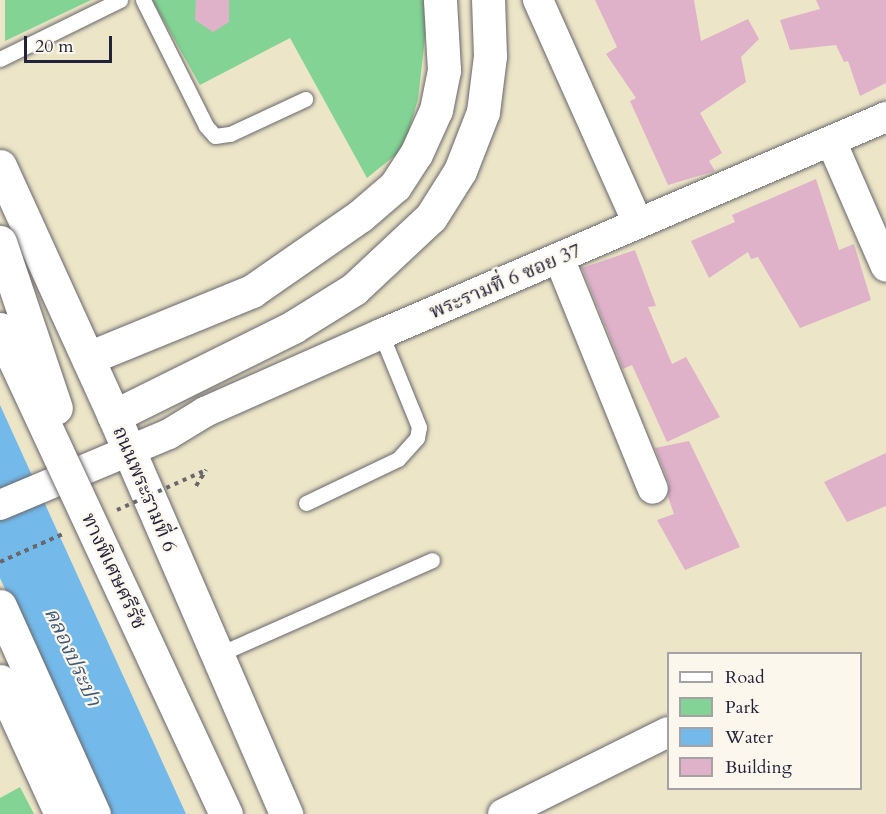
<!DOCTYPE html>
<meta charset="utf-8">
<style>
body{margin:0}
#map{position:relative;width:886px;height:814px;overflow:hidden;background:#ece5c7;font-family:Cardo,"Noto Serif Thai",serif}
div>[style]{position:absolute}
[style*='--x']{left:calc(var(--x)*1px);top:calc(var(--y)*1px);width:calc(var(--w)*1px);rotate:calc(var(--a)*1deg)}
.green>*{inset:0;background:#83d494}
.water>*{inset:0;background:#73baea}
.building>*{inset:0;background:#dfb2ca}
.path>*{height:4px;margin-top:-2px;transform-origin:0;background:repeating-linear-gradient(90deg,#69666c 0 4.5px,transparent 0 9px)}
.roads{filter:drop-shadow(0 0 2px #69666c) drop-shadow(0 0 2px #69666c)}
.service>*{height:15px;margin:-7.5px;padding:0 7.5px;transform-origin:7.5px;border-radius:7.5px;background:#fff}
.minor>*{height:30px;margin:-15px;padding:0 15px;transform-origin:15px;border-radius:15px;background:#fff}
.tertiary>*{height:33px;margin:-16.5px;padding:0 16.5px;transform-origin:16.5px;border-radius:16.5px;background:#fff}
.secondary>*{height:33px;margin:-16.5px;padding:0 16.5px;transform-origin:16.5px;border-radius:16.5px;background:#fff}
.motorway>*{height:33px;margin:-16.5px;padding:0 16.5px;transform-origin:16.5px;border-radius:16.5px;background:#fff}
.path-bridge>*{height:4px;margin-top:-2px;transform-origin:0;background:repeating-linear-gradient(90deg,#69666c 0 4.5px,transparent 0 9px)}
.bridges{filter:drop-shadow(0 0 2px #69666c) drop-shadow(0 0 2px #69666c)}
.motorway-bridge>*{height:33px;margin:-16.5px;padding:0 16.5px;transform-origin:16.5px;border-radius:16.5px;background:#fff}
span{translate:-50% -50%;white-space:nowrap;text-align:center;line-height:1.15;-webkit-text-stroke:4.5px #fbf7ec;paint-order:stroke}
.street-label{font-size:20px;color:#22223b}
.water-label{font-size:21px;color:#3e5778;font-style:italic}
.legend{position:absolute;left:667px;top:652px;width:195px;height:138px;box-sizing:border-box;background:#fbf7ec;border:2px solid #a4a2a5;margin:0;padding:8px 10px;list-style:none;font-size:18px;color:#22223b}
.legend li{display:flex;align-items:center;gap:12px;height:30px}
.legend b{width:30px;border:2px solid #a4a2a5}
.scale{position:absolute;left:24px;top:36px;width:88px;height:27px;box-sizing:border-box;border:3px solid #22223b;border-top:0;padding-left:8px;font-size:18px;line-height:21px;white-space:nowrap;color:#22223b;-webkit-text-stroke:4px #fbf7ec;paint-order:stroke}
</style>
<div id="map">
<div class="green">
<i style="clip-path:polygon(5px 0,91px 0,5px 41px)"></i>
<i style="clip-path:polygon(152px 0,424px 0,428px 11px,418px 99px,404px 148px,367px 178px,290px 38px,200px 85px)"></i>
<i style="clip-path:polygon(20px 787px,34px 814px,0 814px,0 798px)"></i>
</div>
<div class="water">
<i style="clip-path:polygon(0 405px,186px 814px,107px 814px,0 578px)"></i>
</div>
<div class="building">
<i style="clip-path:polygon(196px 0,229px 0,229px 22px,213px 32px,195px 20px)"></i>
<i style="clip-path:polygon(595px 0,694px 0,701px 41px,748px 19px,759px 39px,741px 57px,746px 82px,700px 113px,722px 153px,709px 161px,715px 171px,668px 185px,630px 101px,636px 98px,606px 54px,617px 47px)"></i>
<i style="clip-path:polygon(816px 0,886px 0,886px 83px,860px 96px,848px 61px,844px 62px,836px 45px,790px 50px,780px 20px,820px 9px)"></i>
<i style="clip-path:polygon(816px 179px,839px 250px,854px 244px,871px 300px,800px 328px,758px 257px,751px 259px,748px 252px,709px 278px,691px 241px,735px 222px,732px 215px)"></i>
<i style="clip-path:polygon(635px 250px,656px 306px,648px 307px,672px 364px,686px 357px,720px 417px,667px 442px,632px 365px,623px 369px,582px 268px)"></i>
<i style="clip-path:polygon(689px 441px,740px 547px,685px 570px,657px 520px,674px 514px,668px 497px,669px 483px,655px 448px)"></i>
<i style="clip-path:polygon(886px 453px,886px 506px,847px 522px,824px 482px)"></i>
</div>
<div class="path">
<i style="--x:196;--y:486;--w:19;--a:-58"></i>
</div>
<div class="roads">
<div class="service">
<i style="--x:143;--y:0;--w:141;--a:63.4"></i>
<i style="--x:206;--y:126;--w:13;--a:48"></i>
<i style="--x:215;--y:136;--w:15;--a:-8"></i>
<i style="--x:230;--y:134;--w:83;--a:-25"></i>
<i style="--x:0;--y:59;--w:134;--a:-26.2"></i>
<i style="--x:306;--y:503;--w:102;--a:-25.6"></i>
<i style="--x:398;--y:459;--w:28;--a:-48"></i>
<i style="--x:417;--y:438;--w:11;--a:-80"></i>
<i style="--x:419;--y:427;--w:100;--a:-112.2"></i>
<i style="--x:217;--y:655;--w:235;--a:-23.8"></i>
</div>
<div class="minor">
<i style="--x:538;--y:0;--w:245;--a:65.9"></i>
<i style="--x:831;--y:141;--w:137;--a:66.4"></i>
<i style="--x:559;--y:258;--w:249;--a:67.9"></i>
<i style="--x:0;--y:505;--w:183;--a:-22.8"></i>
<i style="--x:169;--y:434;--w:42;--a:-31.4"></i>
<i style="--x:205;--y:412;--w:193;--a:-23.9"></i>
<i style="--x:381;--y:334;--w:550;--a:-23.25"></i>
<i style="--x:503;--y:814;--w:184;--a:-26.4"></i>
</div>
<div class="tertiary">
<i style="--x:0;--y:681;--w:146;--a:65.4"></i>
</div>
<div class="secondary">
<i style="--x:0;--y:166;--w:275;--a:65.5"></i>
<i style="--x:114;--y:416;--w:434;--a:66.6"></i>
</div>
<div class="motorway">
<i style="--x:88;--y:358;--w:177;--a:-22.2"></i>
<i style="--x:252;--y:291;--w:131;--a:-34.8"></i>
<i style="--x:360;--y:216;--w:46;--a:-40.6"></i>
<i style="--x:395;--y:186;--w:38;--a:-57"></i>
<i style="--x:416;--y:154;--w:48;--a:-65.6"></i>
<i style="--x:436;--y:110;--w:41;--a:-78.7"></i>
<i style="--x:444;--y:70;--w:70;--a:-93.3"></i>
<i style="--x:114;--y:416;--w:200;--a:-26.4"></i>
<i style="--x:293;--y:327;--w:72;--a:-31.9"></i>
<i style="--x:354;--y:289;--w:105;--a:-43.1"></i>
<i style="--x:431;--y:217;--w:54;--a:-57.8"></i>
<i style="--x:460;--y:171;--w:63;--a:-68.7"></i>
<i style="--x:483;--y:112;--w:56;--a:-82.9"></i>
<i style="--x:490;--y:56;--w:56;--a:-92"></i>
<i style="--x:0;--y:606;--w:228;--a:65.7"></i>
</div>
</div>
<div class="path-bridge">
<i style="--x:117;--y:510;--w:98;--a:-24.2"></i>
<i style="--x:0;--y:562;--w:69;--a:-24"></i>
</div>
<div class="bridges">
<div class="motorway-bridge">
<i style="--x:0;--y:242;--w:175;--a:71.4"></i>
<i style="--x:0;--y:329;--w:535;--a:65.02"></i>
</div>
</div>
<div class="street-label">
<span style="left:505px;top:281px;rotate:-23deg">พระรามที่ 6 ซอย 37</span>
<span style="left:145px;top:489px;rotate:67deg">ถนนพระรามที่ 6</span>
<span style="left:114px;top:571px;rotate:65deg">ทางพิเศษศรีรัช</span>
</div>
<div class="water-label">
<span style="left:72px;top:657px;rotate:65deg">คลองประปา</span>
</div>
<ul class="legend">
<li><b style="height:8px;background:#fff"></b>Road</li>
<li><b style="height:16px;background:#83d494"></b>Park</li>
<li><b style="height:16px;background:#73baea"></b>Water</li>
<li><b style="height:16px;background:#dfb2ca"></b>Building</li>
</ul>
<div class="scale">20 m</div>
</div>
